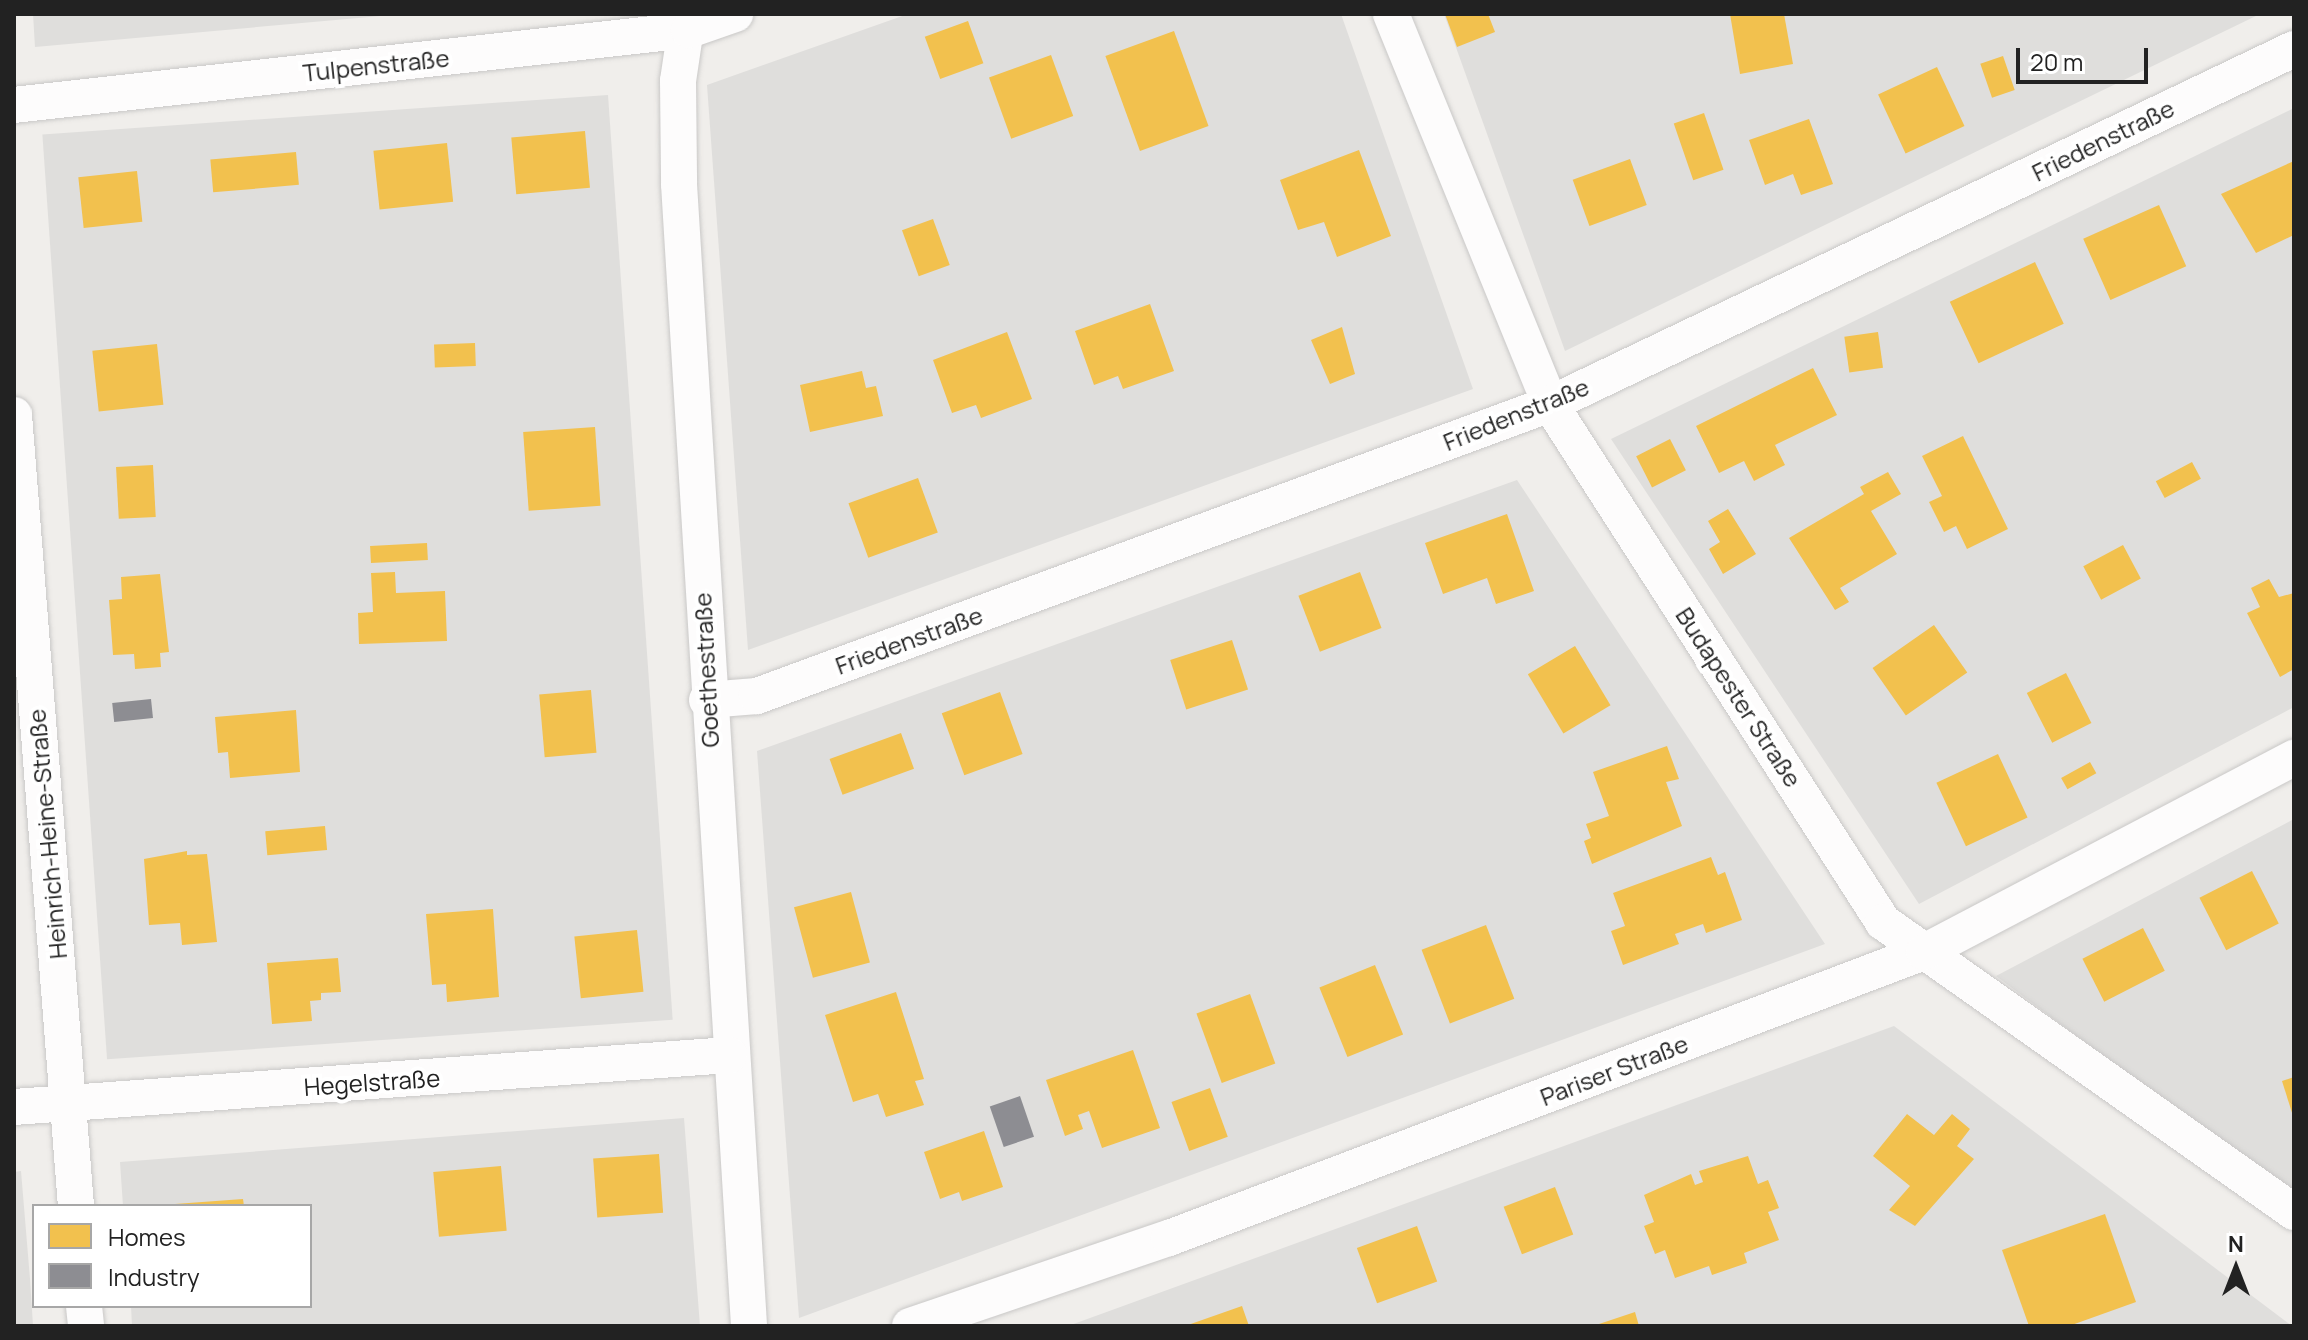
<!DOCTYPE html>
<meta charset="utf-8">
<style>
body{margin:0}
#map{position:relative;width:2308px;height:1340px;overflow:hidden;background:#f0eeeb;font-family:Manrope,sans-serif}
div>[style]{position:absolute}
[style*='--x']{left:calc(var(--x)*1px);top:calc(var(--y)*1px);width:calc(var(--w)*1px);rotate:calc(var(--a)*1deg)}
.residential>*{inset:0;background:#dfdedc;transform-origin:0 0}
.homes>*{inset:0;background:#f2c14e;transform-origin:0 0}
.industry>*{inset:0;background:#8d8d92;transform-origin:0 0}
.roads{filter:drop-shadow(0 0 2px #c9c8c7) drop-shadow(0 0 2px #c9c8c7)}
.street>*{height:36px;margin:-18px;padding:0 18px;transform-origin:18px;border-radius:18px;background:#fdfcfc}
span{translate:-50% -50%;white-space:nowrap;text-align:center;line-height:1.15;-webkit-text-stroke:8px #fff;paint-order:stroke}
.street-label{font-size:24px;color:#222}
.frame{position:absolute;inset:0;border:16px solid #222;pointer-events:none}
.legend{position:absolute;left:32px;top:1204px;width:280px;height:104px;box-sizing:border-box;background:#fff;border:2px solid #a7a7a7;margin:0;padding:10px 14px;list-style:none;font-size:24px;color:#222}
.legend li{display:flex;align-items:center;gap:16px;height:40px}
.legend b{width:40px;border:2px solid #a7a7a7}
.north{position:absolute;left:2196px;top:1228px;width:80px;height:80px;-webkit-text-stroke:6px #fff;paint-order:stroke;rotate:0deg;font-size:22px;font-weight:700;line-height:32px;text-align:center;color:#222}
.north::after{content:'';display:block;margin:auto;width:28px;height:36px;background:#222;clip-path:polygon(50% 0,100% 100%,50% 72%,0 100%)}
.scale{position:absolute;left:2016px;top:48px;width:132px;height:36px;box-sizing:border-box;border:4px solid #222;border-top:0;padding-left:10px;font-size:24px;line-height:28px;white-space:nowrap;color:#222;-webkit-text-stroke:6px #fff;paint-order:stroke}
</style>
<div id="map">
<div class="residential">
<i style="clip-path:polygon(33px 14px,403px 14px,35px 47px)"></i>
<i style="clip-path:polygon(908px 14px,1341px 14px,1473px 389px,748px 650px,707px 85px)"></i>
<i style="clip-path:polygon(1444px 14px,2260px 14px,1565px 351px)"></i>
<i style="left:608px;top:95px;width:927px;height:567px;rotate:86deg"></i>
<i style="clip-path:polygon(2294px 108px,2294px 707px,1919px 904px,1611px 439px)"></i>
<i style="clip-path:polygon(1517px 480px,1825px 944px,799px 1318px,757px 751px)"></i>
<i style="clip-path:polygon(2294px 819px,2294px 1198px,1996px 976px)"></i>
<i style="clip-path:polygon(1894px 1026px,2292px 1326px,1068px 1326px)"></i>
<i style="clip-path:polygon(684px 1118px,700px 1326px,132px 1326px,131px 1306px,310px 1306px,310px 1206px,123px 1206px,120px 1162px)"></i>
<i style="clip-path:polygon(21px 1171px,30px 1279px,33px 1326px,14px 1326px,14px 1172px)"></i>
</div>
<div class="homes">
<i style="clip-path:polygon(1445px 14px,1488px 14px,1495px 32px,1457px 47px)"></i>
<i style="clip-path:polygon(1730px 14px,1784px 14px,1793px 64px,1740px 74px)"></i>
<i style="left:968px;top:21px;width:45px;height:46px;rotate:70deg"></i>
<i style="left:1174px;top:31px;width:101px;height:73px;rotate:70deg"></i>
<i style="left:1051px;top:55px;width:65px;height:66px;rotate:70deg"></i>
<i style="left:2003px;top:56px;width:36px;height:24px;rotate:71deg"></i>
<i style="left:1937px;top:67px;width:65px;height:65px;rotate:65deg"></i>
<i style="left:1704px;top:113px;width:60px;height:32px;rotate:71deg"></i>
<i style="clip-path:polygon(1809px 119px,1833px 184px,1801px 195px,1793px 174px,1765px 185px,1749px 140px)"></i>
<i style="left:585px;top:131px;width:57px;height:74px;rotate:85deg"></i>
<i style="left:447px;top:143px;width:59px;height:74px;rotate:84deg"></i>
<i style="clip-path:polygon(1359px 150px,1391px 236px,1337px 257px,1324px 222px,1298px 230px,1280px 180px)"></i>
<i style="left:296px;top:152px;width:33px;height:86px;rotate:85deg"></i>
<i style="left:1630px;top:159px;width:49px;height:61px;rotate:70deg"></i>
<i style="clip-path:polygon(2294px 161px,2294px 235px,2256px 253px,2221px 194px)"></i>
<i style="left:137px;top:171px;width:51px;height:59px;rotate:84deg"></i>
<i style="left:2159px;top:205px;width:67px;height:83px;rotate:66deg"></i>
<i style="left:933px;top:219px;width:49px;height:33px;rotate:70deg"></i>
<i style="left:2035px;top:262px;width:68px;height:94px;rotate:65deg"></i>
<i style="clip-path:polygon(1150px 304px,1174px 371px,1123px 389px,1118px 376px,1094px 385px,1075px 331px)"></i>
<i style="clip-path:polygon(1342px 327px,1355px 374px,1330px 384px,1311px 340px)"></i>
<i style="clip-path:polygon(1007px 332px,1032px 399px,981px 418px,976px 405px,952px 413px,933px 360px)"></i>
<i style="left:1878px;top:332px;width:36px;height:34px;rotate:82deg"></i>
<i style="left:475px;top:343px;width:23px;height:41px;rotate:88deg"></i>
<i style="left:157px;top:344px;width:61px;height:65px;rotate:84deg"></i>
<i style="clip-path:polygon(1813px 368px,1837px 415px,1775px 445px,1785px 465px,1754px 481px,1744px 461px,1719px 473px,1696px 426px)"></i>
<i style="clip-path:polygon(862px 371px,866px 388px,876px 386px,883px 416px,810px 432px,800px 385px)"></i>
<i style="left:595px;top:427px;width:79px;height:72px;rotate:86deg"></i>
<i style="clip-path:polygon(1963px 436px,2008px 529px,1967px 549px,1956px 526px,1944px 532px,1929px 502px,1942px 496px,1922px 456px)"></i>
<i style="left:1670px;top:439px;width:35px;height:38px;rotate:63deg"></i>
<i style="left:2192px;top:462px;width:19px;height:41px;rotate:62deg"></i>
<i style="left:153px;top:465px;width:52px;height:37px;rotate:87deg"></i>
<i style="clip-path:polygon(1888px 472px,1901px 494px,1871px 511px,1897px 554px,1840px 588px,1849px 602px,1835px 610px,1789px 538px,1864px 494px,1860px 487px)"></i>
<i style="left:918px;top:478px;width:58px;height:74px;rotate:70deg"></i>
<i style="clip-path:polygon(1728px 509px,1756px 554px,1723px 574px,1709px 549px,1720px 542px,1708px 521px)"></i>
<i style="clip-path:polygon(1507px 514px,1534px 591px,1496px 604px,1487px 578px,1443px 594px,1425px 543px)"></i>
<i style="left:427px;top:543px;width:17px;height:57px;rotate:87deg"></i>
<i style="left:2123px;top:545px;width:38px;height:45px;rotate:62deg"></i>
<i style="clip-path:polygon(395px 572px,396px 593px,445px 591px,447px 641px,359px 644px,358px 613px,373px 612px,371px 573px)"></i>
<i style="left:1360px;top:572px;width:60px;height:66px;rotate:69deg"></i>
<i style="clip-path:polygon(160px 574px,169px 652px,160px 653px,161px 667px,135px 669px,134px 654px,113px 655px,109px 600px,122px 599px,121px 577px)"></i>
<i style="clip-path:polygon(2269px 579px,2279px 597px,2294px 593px,2294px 669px,2280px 677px,2247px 613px,2260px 607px,2251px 588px)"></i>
<i style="left:1934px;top:625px;width:58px;height:75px;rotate:55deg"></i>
<i style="left:1232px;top:640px;width:52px;height:65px;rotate:72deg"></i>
<i style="left:1575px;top:646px;width:69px;height:55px;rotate:59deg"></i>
<i style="left:2066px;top:673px;width:56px;height:44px;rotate:63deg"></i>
<i style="left:591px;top:690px;width:63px;height:52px;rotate:85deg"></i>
<i style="left:1000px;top:692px;width:66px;height:62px;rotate:70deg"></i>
<i style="clip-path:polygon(296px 710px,300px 772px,230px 778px,228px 752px,218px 753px,215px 717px)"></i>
<i style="left:901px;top:733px;width:38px;height:76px;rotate:70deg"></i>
<i style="clip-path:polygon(1667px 746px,1679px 779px,1666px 782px,1682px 826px,1592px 864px,1584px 841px,1591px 838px,1586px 824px,1609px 816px,1593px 772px)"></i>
<i style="left:1998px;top:754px;width:70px;height:68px;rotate:65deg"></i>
<i style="left:2090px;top:762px;width:13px;height:33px;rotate:61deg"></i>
<i style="left:325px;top:826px;width:24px;height:60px;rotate:85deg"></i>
<i style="clip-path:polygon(187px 851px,187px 855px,207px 854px,217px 942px,182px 945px,180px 923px,149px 925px,144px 859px)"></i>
<i style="clip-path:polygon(1711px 857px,1718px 875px,1725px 872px,1742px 920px,1706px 933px,1703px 924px,1675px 934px,1679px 944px,1623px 965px,1611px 931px,1625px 926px,1613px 893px)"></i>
<i style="left:2252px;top:871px;width:59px;height:59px;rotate:63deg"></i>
<i style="left:851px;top:892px;width:73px;height:59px;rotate:75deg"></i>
<i style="clip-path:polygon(493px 909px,499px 997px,447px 1002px,446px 984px,432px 985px,426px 914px)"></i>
<i style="left:1486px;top:925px;width:79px;height:69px;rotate:69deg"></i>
<i style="left:2143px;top:928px;width:48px;height:68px;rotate:63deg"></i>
<i style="left:637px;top:930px;width:62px;height:63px;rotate:84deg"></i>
<i style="clip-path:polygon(338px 958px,341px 992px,321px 993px,321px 1000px,310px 1001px,312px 1021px,272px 1024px,267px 963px)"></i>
<i style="left:1375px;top:965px;width:75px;height:60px;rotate:68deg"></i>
<i style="clip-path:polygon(896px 992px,924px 1079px,915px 1081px,924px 1105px,886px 1117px,878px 1094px,853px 1102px,825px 1015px)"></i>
<i style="left:1250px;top:994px;width:74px;height:57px;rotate:70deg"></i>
<i style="clip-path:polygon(1133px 1050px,1160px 1128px,1102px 1148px,1089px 1111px,1078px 1115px,1083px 1129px,1065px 1136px,1046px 1080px)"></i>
<i style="clip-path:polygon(2294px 1077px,2294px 1116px,2293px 1116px,2282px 1081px)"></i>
<i style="left:1210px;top:1088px;width:52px;height:41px;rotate:70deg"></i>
<i style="clip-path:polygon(1907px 1114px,1934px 1135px,1952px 1114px,1970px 1129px,1957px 1146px,1974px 1159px,1915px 1226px,1889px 1210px,1910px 1186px,1873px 1156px)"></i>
<i style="clip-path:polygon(984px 1131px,1003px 1187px,962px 1201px,959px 1192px,940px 1199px,924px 1152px)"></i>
<i style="left:659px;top:1154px;width:59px;height:66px;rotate:86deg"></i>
<i style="clip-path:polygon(1748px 1156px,1758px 1184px,1768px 1180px,1779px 1208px,1768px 1212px,1779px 1240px,1744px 1253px,1747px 1263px,1712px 1275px,1709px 1266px,1675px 1278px,1665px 1250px,1655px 1254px,1644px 1226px,1654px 1222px,1644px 1195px,1691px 1174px,1695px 1185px,1703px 1182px,1699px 1171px)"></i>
<i style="left:501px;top:1166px;width:65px;height:68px;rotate:85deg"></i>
<i style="left:1555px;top:1187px;width:51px;height:55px;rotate:69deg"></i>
<i style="clip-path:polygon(243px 1199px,244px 1206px,175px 1206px,175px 1204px)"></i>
<i style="clip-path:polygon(2105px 1214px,2136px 1302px,2069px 1326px,2029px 1326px,2002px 1250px)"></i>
<i style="left:1417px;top:1226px;width:59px;height:64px;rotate:70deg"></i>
<i style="clip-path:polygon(1242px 1306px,1249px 1326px,1185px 1326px)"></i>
<i style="clip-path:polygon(1635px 1312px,1639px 1326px,1596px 1326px,1596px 1325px)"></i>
</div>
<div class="industry">
<i style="left:151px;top:699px;width:19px;height:39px;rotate:84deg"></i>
<i style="left:1020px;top:1096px;width:43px;height:32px;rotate:71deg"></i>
</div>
<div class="roads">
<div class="street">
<i style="--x:688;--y:14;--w:68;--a:98.5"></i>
<i style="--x:678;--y:81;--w:103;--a:89.4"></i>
<i style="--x:679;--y:184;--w:1144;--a:86.49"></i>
<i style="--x:1391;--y:14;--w:421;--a:67.8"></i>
<i style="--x:1550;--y:404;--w:616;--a:57.26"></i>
<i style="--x:1883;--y:922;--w:503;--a:35.21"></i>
<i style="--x:14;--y:105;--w:679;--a:-6.34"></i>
<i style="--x:689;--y:30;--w:49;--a:-19.2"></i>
<i style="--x:14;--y:415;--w:793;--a:85.52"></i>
<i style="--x:707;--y:700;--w:50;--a:-4.6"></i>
<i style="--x:757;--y:696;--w:845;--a:-20.21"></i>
<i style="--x:1550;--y:404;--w:824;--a:-25.51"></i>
<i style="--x:14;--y:1107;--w:717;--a:-4.16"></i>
<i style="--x:84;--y:1306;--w:20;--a:84"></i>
<i style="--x:910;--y:1326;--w:274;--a:-18.8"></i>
<i style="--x:1169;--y:1238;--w:807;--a:-20.75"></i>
<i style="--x:1924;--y:952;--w:418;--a:-27.7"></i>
</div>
</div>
<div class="street-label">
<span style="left:376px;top:65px;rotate:-6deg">Tulpenstraße</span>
<span style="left:2103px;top:140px;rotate:-26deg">Friedenstraße</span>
<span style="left:1516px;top:414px;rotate:-22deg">Friedenstraße</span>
<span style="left:909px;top:640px;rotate:-20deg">Friedenstraße</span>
<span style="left:706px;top:670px;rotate:-93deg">Goethestraße</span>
<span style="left:1739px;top:697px;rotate:57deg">Budapester Straße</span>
<span style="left:47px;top:834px;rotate:-95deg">Heinrich-Heine-Straße</span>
<span style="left:1614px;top:1070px;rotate:-21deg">Pariser Straße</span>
<span style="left:372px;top:1082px;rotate:-4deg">Hegelstraße</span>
</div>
<div class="frame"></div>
<ul class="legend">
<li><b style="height:22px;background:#f2c14e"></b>Homes</li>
<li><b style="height:22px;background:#8d8d92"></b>Industry</li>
</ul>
<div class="north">N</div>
<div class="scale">20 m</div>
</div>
